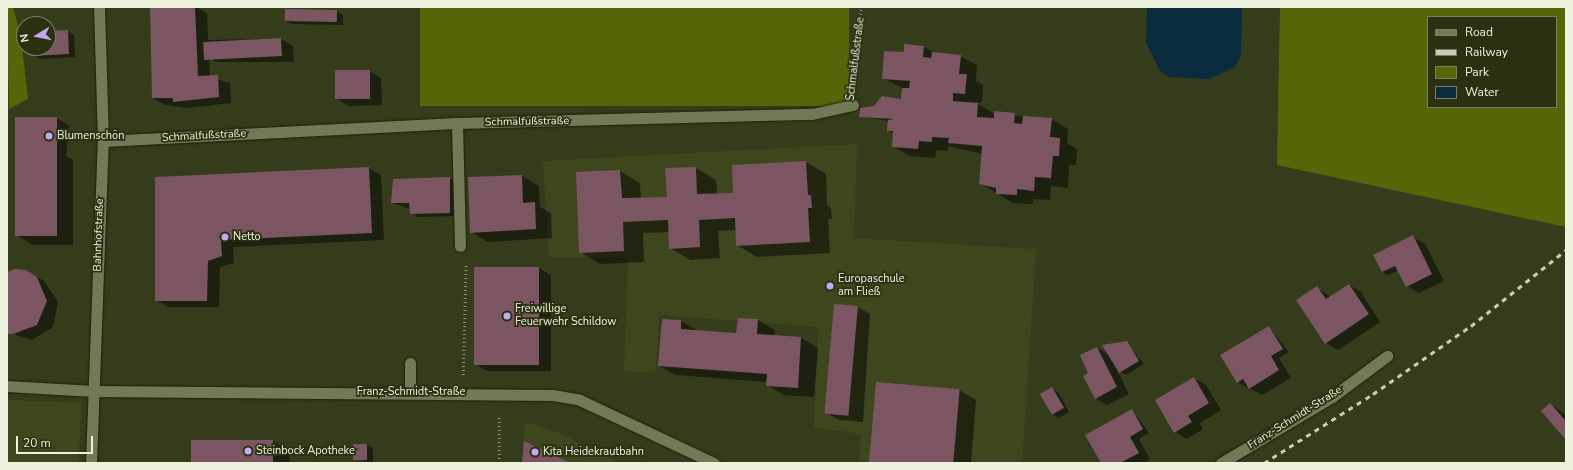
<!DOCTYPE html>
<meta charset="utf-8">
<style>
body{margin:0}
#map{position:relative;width:1573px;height:470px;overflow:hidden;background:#353c1b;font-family:"Nunito Sans",sans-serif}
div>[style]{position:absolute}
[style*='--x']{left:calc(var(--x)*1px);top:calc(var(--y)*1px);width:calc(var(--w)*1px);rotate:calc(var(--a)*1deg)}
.built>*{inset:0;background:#3e461d;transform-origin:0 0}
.green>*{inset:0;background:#576408;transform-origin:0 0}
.water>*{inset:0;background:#0a2b3e}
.shadow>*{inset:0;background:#0007}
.building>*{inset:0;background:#7b5561;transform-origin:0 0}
.path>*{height:2.5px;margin-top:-1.25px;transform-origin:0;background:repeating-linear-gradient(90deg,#8d9378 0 1px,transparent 0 4px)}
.roads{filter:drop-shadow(0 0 1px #1d2202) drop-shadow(0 0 1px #1d2202)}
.service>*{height:11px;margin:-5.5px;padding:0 5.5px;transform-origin:5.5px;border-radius:5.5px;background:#717956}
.minor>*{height:11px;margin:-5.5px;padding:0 5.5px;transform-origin:5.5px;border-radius:5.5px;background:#717956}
.tertiary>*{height:11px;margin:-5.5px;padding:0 5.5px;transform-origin:5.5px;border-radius:5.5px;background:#717956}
.rail>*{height:3px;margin-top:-1.5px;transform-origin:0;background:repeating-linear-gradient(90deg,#c8ceb8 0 5px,transparent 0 10px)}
.dots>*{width:11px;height:11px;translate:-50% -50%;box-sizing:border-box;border:2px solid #2b3110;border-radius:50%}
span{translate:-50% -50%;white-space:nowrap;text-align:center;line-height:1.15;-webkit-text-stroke:3.5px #2b3110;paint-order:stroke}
.street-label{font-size:11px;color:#eef3e0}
.poi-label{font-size:11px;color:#eef3e0}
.left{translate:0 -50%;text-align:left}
.frame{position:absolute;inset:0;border:8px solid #eef3e0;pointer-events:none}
.legend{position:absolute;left:1427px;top:16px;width:130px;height:92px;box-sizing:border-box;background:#2b3110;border:1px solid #797f63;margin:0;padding:5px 7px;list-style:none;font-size:12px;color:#eef3e0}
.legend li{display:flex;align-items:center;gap:8px;height:20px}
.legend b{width:20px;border:1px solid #797f63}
.north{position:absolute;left:16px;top:16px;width:40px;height:40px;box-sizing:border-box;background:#2b3110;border:1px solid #797f63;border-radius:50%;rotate:260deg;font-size:11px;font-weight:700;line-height:16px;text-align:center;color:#eef3e0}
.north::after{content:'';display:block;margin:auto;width:14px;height:18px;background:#c0a8f3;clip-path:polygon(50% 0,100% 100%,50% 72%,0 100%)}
.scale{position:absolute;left:16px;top:436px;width:77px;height:18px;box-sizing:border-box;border:2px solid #eef3e0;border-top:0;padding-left:5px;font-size:12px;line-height:14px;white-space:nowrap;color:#eef3e0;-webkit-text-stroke:3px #2b3110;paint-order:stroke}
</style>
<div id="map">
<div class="built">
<i style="clip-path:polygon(857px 144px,854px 238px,1036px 249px,1022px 463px,859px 463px,861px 434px,814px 427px,818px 327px,659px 315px,656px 373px,624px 371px,628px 257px,549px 257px,543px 161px)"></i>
<i style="left:7px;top:400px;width:74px;height:63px;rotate:2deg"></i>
<i style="clip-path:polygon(525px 422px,559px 433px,620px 463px,522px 463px)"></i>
</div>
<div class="green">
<i style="clip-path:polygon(7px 7px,13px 7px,21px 37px,28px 99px,9px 109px)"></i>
<i style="left:420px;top:7px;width:429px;height:99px"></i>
<i style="clip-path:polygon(evenodd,1280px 7px,1566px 7px,1566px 227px,1277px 165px,1280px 7px,1428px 17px,1556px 17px,1556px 107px,1428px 107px,1428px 17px)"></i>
</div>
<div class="water">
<i style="clip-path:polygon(1147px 7px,1242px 7px,1241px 55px,1235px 67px,1209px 79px,1169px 77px,1160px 71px,1146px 42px)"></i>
</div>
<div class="shadow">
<i style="clip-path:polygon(151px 7px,196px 7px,207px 13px,208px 40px,281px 39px,293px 46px,294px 62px,216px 62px,209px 57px,210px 77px,230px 83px,231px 103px,186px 108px,165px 105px,153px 98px)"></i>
<i style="clip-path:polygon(337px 11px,343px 15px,343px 25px,291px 24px,285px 21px)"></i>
<i style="clip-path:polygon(68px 31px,74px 35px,75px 57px,40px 59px,34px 55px,34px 48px,48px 48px,48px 32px)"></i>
<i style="clip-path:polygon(924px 47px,936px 54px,960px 56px,977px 65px,976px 81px,983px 85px,982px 103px,974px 102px,995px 114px,1051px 119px,1068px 129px,1067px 143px,1077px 149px,1076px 165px,1069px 165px,1068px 188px,1051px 186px,1050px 200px,1033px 199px,1033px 204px,1013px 203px,980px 183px,982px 154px,948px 146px,948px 151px,936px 150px,935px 158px,910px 156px,893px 146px,894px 134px,888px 130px,889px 121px,860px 116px,875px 107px,902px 100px,903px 88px,884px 79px,905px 53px)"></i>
<i style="clip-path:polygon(369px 71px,381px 78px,382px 105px,349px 106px,337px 99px)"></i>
<i style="clip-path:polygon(56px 118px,69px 125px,66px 156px,73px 160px,73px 245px,33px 245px,16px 235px)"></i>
<i style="clip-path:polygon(806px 162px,826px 174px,827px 205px,831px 208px,832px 219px,828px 219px,830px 253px,757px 257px,737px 245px,736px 230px,718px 231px,720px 258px,690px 260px,670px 248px,669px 232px,643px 233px,644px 262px,600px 264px,580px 252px,620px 171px,640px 183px,641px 199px,668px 198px,696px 168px,716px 180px,717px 194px,734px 194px)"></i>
<i style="clip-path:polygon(369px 168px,381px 175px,384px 240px,233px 247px,234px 263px,220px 267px,219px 307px,168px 307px,156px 300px,156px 178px)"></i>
<i style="clip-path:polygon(522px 176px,539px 186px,540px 207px,551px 213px,552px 238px,488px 242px,471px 232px,469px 178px)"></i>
<i style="clip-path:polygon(449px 178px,461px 185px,456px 216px,417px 217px,410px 209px,392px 203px)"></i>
<i style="clip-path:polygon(1413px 237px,1425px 244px,1444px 281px,1419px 293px,1407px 286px,1399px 270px,1388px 275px,1382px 272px)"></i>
<i style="clip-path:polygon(539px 268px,551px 275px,551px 371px,487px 371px,475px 364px)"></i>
<i style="clip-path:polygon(32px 274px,44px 281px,58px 302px,53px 327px,32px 340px,7px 332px,7px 275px)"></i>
<i style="clip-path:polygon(1349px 285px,1361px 292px,1380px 322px,1338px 350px,1326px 343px,1317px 288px,1331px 297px)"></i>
<i style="clip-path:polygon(835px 305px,858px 307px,870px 314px,863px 422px,839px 420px,827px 413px)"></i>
<i style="clip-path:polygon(738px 319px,758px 320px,775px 330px,774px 337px,801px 338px,818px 348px,814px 397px,784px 395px,767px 385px,767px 382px,676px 375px,659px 366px,681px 321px,698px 331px,737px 334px)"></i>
<i style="clip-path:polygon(1269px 327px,1289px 352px,1279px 358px,1291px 378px,1262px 395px,1237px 382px)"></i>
<i style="clip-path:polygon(1126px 342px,1144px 364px,1126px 375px,1117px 370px,1129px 394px,1107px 405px,1095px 398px,1090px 374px,1097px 348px,1109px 355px)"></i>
<i style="clip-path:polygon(1194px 378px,1206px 385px,1221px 410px,1200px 423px,1203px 429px,1187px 439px,1175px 432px)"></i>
<i style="clip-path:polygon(1052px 389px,1058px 392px,1069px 412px,1059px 418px,1053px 414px)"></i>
<i style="clip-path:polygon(959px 390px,976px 400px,971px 463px,871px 463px)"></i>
<i style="clip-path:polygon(1550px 404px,1566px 415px,1566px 439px)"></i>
<i style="clip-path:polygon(1132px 410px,1149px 433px,1139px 439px,1150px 460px,1144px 463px,1102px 463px)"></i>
<i style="clip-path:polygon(273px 441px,290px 451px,289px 463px,191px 463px)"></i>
<i style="clip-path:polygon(367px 445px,373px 448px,373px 463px,353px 459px)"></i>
</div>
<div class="building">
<i style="clip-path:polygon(150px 7px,195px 7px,198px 76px,218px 75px,219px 97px,173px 102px,173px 98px,152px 98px)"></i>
<i style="left:285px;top:9px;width:52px;height:12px;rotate:1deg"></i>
<i style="clip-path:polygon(68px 30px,69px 54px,33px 56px,33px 48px,48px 48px,48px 31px)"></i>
<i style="left:281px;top:38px;width:18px;height:78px;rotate:87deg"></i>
<i style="clip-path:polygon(904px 44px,924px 46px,923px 57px,931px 58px,932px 52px,961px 55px,959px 74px,967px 74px,965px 94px,953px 93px,953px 101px,978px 103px,977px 117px,994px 118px,994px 111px,1015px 113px,1014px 123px,1022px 124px,1023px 116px,1052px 118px,1050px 137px,1060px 138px,1059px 156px,1053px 156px,1051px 178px,1035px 177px,1034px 191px,1017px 189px,1017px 195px,996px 194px,996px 188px,979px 184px,982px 146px,948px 143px,949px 138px,932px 137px,932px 142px,919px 141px,918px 149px,892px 147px,893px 131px,887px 131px,888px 120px,894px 119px,859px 117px,860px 108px,874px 106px,882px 96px,901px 99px,902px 88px,909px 88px,910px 81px,882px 79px,884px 51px,904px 52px)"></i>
<i style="left:370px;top:70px;width:29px;height:35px;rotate:90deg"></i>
<i style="left:15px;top:117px;width:42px;height:119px"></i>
<i style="clip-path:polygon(806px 161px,808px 195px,811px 195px,812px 208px,808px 208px,810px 242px,736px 246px,735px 218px,699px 220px,700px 247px,669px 249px,668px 220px,623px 222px,624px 251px,579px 253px,576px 172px,620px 170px,622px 198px,667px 197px,665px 168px,696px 167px,697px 194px,733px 193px,732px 165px)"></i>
<i style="clip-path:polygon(369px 167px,372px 233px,221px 240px,222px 256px,208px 261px,207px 301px,155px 301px,155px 177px)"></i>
<i style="clip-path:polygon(522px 175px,523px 203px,535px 202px,536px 229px,470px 233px,468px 177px)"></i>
<i style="clip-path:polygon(450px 177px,450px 213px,410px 214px,409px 203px,391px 203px,393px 179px)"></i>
<i style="clip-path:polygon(1413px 235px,1432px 274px,1406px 287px,1395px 266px,1382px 272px,1373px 255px)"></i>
<i style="left:474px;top:267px;width:65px;height:98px"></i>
<i style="clip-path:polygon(15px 269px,26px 270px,37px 277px,47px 301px,37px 325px,13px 334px,7px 334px,7px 272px)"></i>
<i style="clip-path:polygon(1349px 284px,1369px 314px,1325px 344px,1296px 300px,1317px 286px,1326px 299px)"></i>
<i style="left:834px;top:304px;width:24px;height:110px;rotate:5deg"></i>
<i style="clip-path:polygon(738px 318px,758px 319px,757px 334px,801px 337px,798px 388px,766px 386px,767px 374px,658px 366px,662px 319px,681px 320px,681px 329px,736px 333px)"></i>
<i style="clip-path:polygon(1269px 326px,1283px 349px,1271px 356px,1279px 370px,1249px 389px,1243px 379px,1237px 383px,1220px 355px)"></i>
<i style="clip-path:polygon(1127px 341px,1139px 361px,1119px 373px,1102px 345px)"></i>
<i style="clip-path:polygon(1097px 347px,1117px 387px,1095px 399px,1083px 376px,1088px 373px,1080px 355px)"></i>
<i style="clip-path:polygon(1194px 377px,1209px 403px,1188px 416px,1192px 422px,1174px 433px,1155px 400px)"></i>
<i style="left:876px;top:382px;width:84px;height:81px;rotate:5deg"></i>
<i style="left:1052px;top:387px;width:24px;height:14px;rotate:60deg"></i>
<i style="clip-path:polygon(1550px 403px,1566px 421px,1566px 440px,1541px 411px)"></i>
<i style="clip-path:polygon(1132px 409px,1143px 429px,1130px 437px,1139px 453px,1120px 463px,1101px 463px,1085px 435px)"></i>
<i style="left:191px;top:440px;width:82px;height:23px"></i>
<i style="clip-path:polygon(524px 441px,570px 463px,522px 463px)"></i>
<i style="left:353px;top:444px;width:14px;height:16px"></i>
</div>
<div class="path">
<i style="--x:854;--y:86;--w:79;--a:-84.9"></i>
<i style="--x:463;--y:375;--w:112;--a:-88.5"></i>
<i style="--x:499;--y:463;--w:48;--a:-90"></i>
</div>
<div class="roads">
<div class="service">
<i style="--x:457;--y:123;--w:123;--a:88.6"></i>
<i style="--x:7;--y:386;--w:86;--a:3.3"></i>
<i style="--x:410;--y:392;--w:29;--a:-90"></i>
</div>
<div class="minor">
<i style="--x:103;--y:141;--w:354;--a:-2.9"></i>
<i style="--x:457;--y:123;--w:355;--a:-1.5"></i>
<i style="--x:812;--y:114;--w:42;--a:-12.4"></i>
<i style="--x:93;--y:391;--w:460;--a:0.5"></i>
<i style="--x:553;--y:395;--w:27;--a:10"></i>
<i style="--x:580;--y:400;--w:148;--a:25.2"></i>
<i style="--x:1221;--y:463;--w:129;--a:-30.7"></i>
<i style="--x:1332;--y:397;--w:69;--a:-36.7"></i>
</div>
<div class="tertiary">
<i style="--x:91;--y:463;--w:322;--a:-87.9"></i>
<i style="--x:103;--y:141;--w:134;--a:-91.7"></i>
</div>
</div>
<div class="rail">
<i style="--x:1264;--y:463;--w:129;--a:-32.3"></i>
<i style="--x:1373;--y:394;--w:119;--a:-34.8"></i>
<i style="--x:1471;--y:326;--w:122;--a:-38.7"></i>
</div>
<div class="dots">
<i style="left:49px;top:136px;background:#c0a8f3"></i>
<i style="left:225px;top:237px;background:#c0a8f3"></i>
<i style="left:830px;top:286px;background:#c0a8f3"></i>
<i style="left:507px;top:316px;background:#c0a8f3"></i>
<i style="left:248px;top:451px;background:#c0a8f3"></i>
<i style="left:535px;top:452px;background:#c0a8f3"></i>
</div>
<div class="street-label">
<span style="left:856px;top:59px;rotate:-83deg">Schmalfußstraße</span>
<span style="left:527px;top:122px;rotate:-1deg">Schmalfußstraße</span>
<span style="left:204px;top:136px;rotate:-3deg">Schmalfußstraße</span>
<span style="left:99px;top:235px;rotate:-88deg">Bahnhofstraße</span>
<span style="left:411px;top:392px">Franz-Schmidt-Straße</span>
<span style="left:1295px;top:418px;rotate:-32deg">Franz-Schmidt-Straße</span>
</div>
<div class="poi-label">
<span class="left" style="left:57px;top:136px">Blumenschön</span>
<span class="left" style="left:233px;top:237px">Netto</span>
<span class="left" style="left:838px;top:286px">Europaschule<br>am Fließ</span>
<span class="left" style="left:515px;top:316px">Freiwillige<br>Feuerwehr Schildow</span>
<span class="left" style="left:256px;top:451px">Steinbock Apotheke</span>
<span class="left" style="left:543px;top:452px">Kita Heidekrautbahn</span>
</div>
<div class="frame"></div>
<ul class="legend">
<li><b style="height:5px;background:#717956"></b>Road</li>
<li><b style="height:5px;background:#c8ceb8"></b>Railway</li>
<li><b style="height:11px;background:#576408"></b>Park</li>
<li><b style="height:11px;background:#0a2b3e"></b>Water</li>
</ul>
<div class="north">N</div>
<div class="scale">20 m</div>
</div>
